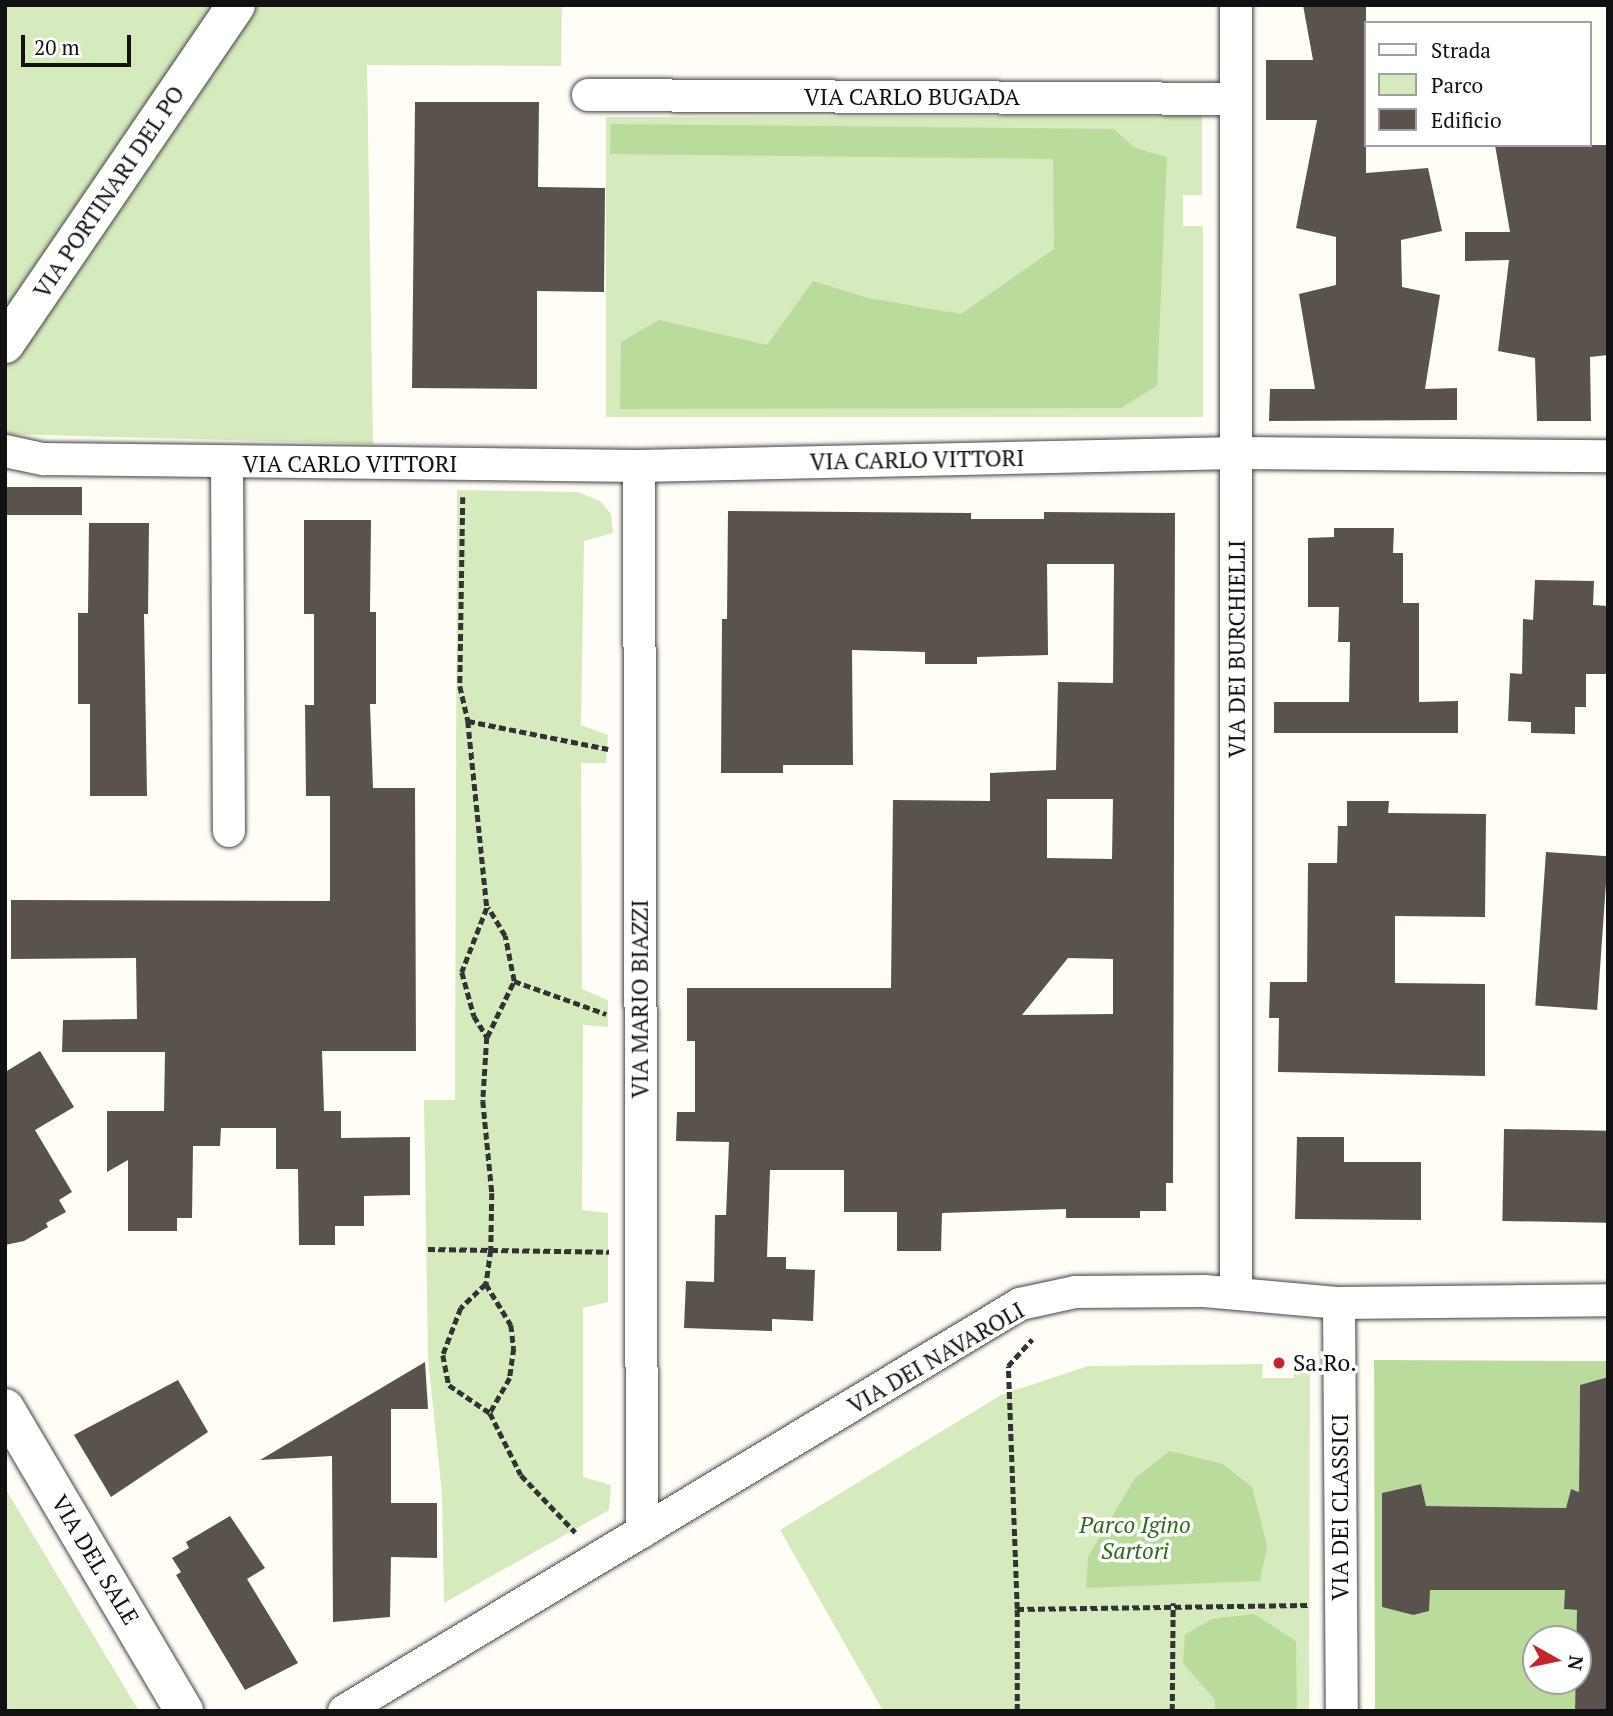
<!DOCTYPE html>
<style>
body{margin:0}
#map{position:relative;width:1613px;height:1716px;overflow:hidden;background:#fffdf5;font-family:"PT Serif",serif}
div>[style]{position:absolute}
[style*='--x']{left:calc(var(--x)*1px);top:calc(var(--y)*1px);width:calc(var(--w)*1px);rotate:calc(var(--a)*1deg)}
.green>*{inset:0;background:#d5ebbd}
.forest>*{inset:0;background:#b9dc9c}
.building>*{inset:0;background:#5a524d;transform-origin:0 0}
.path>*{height:4.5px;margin-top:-2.25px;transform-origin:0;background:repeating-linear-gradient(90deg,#333 0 7px,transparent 0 10.5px)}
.roads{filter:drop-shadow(0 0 2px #444) drop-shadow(0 0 2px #444)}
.minor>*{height:32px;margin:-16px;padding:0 16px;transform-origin:16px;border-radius:16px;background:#fff}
.tertiary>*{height:38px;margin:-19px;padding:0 19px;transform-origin:19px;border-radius:19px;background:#fff}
.dots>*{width:19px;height:19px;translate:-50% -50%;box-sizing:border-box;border:4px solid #fff;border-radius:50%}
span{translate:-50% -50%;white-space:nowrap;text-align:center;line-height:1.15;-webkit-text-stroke:7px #fff;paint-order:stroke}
.street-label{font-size:23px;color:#111}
.poi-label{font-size:23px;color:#111}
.left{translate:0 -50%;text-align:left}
.park-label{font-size:23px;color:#2f6b1f;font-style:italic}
.frame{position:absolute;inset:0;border:7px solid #111;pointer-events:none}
.legend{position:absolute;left:1364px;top:21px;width:228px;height:126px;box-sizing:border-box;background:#fff;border:2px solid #a0a0a0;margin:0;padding:9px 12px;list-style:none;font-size:21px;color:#111}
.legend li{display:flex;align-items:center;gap:14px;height:35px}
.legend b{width:35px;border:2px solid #a0a0a0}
.north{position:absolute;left:1522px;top:1625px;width:70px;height:70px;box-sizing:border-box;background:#fff;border:2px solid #a0a0a0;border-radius:50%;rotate:99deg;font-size:19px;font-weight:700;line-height:28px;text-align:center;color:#111}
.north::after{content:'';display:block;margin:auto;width:24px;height:32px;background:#c4262e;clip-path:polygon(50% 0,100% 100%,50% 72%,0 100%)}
.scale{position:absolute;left:21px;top:35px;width:110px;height:32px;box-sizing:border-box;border:4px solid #111;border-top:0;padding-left:9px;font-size:21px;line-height:24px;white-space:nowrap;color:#111;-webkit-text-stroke:5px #fff;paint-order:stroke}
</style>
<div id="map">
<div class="green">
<i style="clip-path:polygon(5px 5px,562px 5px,561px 66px,367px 65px,373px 444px,5px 434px)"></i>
<i style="clip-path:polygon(1202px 116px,1202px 195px,1183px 195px,1183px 226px,1203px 226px,1203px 417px,606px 417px,606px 117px)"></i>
<i style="clip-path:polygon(457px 490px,578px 492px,600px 501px,611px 514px,613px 533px,584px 541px,581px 725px,608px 735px,606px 763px,581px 763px,582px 989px,608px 1000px,608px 1027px,583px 1025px,582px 1210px,608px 1213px,608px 1302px,583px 1308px,583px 1477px,611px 1485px,609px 1510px,444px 1603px,442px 1494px,428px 1359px,424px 1100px,455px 1100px)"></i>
<i style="clip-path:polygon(1294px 1363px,1310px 1363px,1309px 1711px,883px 1711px,780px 1530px,1001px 1395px,1088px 1366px,1263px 1364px,1262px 1378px,1294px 1378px)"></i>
<i style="clip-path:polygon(5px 1488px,139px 1711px,5px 1711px)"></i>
</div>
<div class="forest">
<i style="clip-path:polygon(611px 124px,1114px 129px,1135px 148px,1167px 157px,1157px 386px,1121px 408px,620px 409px,621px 342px,659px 320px,767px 345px,813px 281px,868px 298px,961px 314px,1054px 249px,1053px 159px,610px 154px)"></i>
<i style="clip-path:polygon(1374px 1360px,1608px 1361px,1608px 1377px,1580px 1385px,1579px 1490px,1608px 1501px,1571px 1489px,1566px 1508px,1426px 1506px,1421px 1484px,1382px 1493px,1382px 1607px,1413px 1615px,1430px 1590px,1565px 1590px,1565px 1609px,1577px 1610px,1608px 1602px,1576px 1639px,1536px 1639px,1536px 1681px,1576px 1681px,1575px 1711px,1375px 1711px)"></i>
<i style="clip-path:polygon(1170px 1451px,1223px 1464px,1252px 1487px,1267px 1546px,1260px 1581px,1086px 1588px,1088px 1557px,1135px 1478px)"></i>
<i style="clip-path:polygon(1254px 1614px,1296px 1641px,1297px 1711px,1215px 1711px,1215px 1700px,1183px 1663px,1185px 1635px,1212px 1619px)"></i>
</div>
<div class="building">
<i style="clip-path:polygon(1303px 5px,1366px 5px,1366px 173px,1428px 168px,1442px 231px,1401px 240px,1402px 287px,1440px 295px,1425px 389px,1457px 388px,1457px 420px,1269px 421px,1270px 389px,1315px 389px,1299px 294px,1336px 285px,1336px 237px,1296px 228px,1317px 120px,1266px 120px,1266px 60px,1313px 60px)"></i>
<i style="clip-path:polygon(415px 102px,539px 102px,538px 187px,605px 188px,604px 292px,537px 291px,537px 389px,412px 388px)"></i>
<i style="clip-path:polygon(1495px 145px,1608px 145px,1608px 355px,1590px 357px,1591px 421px,1537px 421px,1535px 358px,1498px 351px,1509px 260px,1465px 261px,1465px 232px,1510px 232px)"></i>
<i style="left:5px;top:487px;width:77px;height:28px"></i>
<i style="clip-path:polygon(evenodd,728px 511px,971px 513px,971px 519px,1044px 519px,1044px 512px,1175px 513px,1173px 1183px,1166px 1183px,1166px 1211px,1140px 1211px,1140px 1218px,1066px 1218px,1066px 1209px,942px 1213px,941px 1251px,897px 1251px,897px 1212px,844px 1212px,844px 1170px,770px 1170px,767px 1257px,786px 1257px,786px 1269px,815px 1270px,813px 1321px,772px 1319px,772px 1331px,684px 1328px,686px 1281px,714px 1282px,715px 1215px,726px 1215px,729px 1142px,676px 1141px,677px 1112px,695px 1112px,695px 1041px,687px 1041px,687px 988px,891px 988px,893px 800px,990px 801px,990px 773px,1056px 770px,1058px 682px,1113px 683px,1114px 564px,1047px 564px,1048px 655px,977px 657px,977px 664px,925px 664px,925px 652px,852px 650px,853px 765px,783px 765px,783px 773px,721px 773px,722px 619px,727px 619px,728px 511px,1047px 799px,1113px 799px,1112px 859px,1047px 858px,1047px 799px,728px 511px,1068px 958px,1113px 959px,1113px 1014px,1022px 1015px,1068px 958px)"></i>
<i style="clip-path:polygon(304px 520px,371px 520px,370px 612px,376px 612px,376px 704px,370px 704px,373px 788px,415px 788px,416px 1051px,322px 1051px,324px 1111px,341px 1111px,341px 1138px,410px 1137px,410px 1195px,364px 1196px,364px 1226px,335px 1226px,335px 1245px,299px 1245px,298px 1169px,276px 1169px,276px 1128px,221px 1128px,220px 1146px,193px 1146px,192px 1218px,177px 1218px,177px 1231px,128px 1231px,128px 1160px,107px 1172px,107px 1111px,164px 1111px,165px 1052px,62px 1052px,63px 1020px,137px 1019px,136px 958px,11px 959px,11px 900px,330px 901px,330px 796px,306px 796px,305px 705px,314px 705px,314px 614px,304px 614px)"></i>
<i style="clip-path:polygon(89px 523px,149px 523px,148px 614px,144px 614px,147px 796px,90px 796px,90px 704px,78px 704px,78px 613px,88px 613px)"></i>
<i style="clip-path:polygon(1334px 528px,1394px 528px,1393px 553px,1403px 553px,1403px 603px,1419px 603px,1419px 702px,1458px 701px,1458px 733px,1274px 733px,1274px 702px,1349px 702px,1350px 642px,1338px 642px,1339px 607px,1308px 607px,1308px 538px,1334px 537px)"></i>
<i style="clip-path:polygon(1535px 580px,1594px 581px,1593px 605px,1608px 606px,1608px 674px,1586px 674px,1586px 707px,1575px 707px,1575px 734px,1531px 733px,1531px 722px,1508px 721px,1510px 673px,1522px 674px,1523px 619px,1533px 620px)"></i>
<i style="clip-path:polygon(1347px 801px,1389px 801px,1388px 813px,1486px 814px,1485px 917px,1395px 916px,1395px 983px,1485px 984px,1485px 1076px,1278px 1072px,1279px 1018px,1269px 1018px,1270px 982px,1307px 982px,1308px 863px,1337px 863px,1338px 826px,1347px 826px)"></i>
<i style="left:1546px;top:852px;width:62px;height:154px;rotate:4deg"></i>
<i style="clip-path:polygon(40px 1051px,74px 1107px,35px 1130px,72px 1192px,59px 1200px,66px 1212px,46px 1223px,48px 1227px,24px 1241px,5px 1245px,5px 1072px)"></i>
<i style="left:1504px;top:1129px;width:104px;height:92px;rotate:1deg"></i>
<i style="clip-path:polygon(1297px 1137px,1344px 1137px,1344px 1162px,1421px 1162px,1421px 1220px,1295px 1219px)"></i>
<i style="clip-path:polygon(425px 1362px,428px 1409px,391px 1409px,391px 1503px,437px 1503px,437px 1558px,391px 1557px,390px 1617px,333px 1622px,332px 1456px,260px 1460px)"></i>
<i style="clip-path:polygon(1608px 1377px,1608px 1711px,1575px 1711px,1577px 1610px,1564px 1609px,1565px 1590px,1430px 1590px,1429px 1611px,1413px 1615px,1382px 1607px,1382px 1493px,1421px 1484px,1426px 1506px,1566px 1508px,1571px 1489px,1579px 1492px,1580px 1385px)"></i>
<i style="clip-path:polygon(178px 1380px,208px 1432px,111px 1497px,74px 1435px)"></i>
<i style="clip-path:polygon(230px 1516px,265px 1568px,247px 1579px,298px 1663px,245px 1690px,176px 1575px,181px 1572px,172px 1558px,189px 1548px,186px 1542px)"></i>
</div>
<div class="path">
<i style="--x:463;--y:497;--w:189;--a:90.9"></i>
<i style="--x:460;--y:686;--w:36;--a:77"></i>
<i style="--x:468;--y:721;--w:188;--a:84.2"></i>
<i style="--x:487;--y:908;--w:69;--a:111.3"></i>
<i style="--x:462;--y:972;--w:46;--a:74.7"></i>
<i style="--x:474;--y:1016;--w:25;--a:58"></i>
<i style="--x:487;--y:1037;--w:64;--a:93.6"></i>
<i style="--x:483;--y:1101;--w:92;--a:84.4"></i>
<i style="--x:492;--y:1193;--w:57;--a:91"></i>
<i style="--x:491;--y:1250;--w:34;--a:98"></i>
<i style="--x:486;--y:1284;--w:35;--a:136"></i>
<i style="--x:461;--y:1308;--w:50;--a:111"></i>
<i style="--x:443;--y:1355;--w:31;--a:79"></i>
<i style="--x:449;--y:1385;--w:50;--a:34.3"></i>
<i style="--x:490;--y:1413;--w:69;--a:63.4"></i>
<i style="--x:521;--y:1475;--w:79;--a:46.5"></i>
<i style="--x:468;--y:721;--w:143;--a:11.3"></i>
<i style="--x:514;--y:981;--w:98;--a:19.7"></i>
<i style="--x:487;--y:1037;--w:62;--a:-64.3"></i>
<i style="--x:514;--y:981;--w:46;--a:-101.3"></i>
<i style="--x:505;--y:936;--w:33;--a:-121"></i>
<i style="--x:428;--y:1249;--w:181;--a:0.9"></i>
<i style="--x:486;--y:1284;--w:48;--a:58.6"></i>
<i style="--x:511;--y:1325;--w:23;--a:83"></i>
<i style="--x:514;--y:1348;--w:30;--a:98"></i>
<i style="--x:510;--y:1378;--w:40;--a:119.7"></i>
<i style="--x:1017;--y:1609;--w:243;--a:-92.1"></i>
<i style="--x:1008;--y:1366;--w:36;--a:-48"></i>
<i style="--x:1017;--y:1711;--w:102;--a:-90"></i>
<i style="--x:1017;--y:1609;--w:291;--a:-0.8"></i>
<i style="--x:1172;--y:1711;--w:108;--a:-89.5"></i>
</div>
<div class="roads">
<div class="minor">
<i style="--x:588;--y:95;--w:648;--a:0.35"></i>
<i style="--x:5;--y:451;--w:40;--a:12"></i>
<i style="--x:44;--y:459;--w:595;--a:0.67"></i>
<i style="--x:639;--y:466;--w:599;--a:-1.24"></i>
<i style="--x:1238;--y:453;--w:370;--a:0.5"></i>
<i style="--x:227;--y:463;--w:368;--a:89.7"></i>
<i style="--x:639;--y:466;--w:1066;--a:89.84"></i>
<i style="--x:1236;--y:1293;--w:1288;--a:-90"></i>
<i style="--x:1339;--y:1303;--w:408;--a:89.6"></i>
<i style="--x:344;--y:1711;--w:789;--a:-31.05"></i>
<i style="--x:1020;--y:1304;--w:56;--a:-12.3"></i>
<i style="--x:1075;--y:1292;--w:129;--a:-0.4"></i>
<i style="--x:1204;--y:1291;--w:136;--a:5.1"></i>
<i style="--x:1339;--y:1303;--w:269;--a:-0.6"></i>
</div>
<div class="tertiary">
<i style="--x:5;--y:344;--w:410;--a:-55.7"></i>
<i style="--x:5;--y:1408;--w:352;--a:59.4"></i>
</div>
</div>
<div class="dots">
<i style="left:1279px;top:1363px;background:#c4262e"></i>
</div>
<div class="street-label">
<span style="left:912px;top:97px">VIA CARLO BUGADA</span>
<span style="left:109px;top:192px;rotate:-56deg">VIA PORTINARI DEL PO</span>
<span style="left:917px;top:460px;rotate:-1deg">VIA CARLO VITTORI</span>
<span style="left:350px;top:464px">VIA CARLO VITTORI</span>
<span style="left:1237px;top:649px;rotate:-90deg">VIA DEI BURCHIELLI</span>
<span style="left:640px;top:999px;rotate:-90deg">VIA MARIO BIAZZI</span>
<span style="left:936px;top:1358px;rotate:-30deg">VIA DEI NAVAROLI</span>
<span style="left:1340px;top:1507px;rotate:-90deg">VIA DEI CLASSICI</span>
<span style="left:95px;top:1560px;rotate:59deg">VIA DEL SALE</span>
</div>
<div class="poi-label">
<span class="left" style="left:1293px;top:1363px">Sa.Ro.</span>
</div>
<div class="park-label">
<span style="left:1135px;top:1538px">Parco Igino<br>Sartori</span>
</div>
<div class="frame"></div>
<ul class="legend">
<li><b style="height:9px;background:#fff"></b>Strada</li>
<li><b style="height:19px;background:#d5ebbd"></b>Parco</li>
<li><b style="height:19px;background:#5a524d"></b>Edificio</li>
</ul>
<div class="north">N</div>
<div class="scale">20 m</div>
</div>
